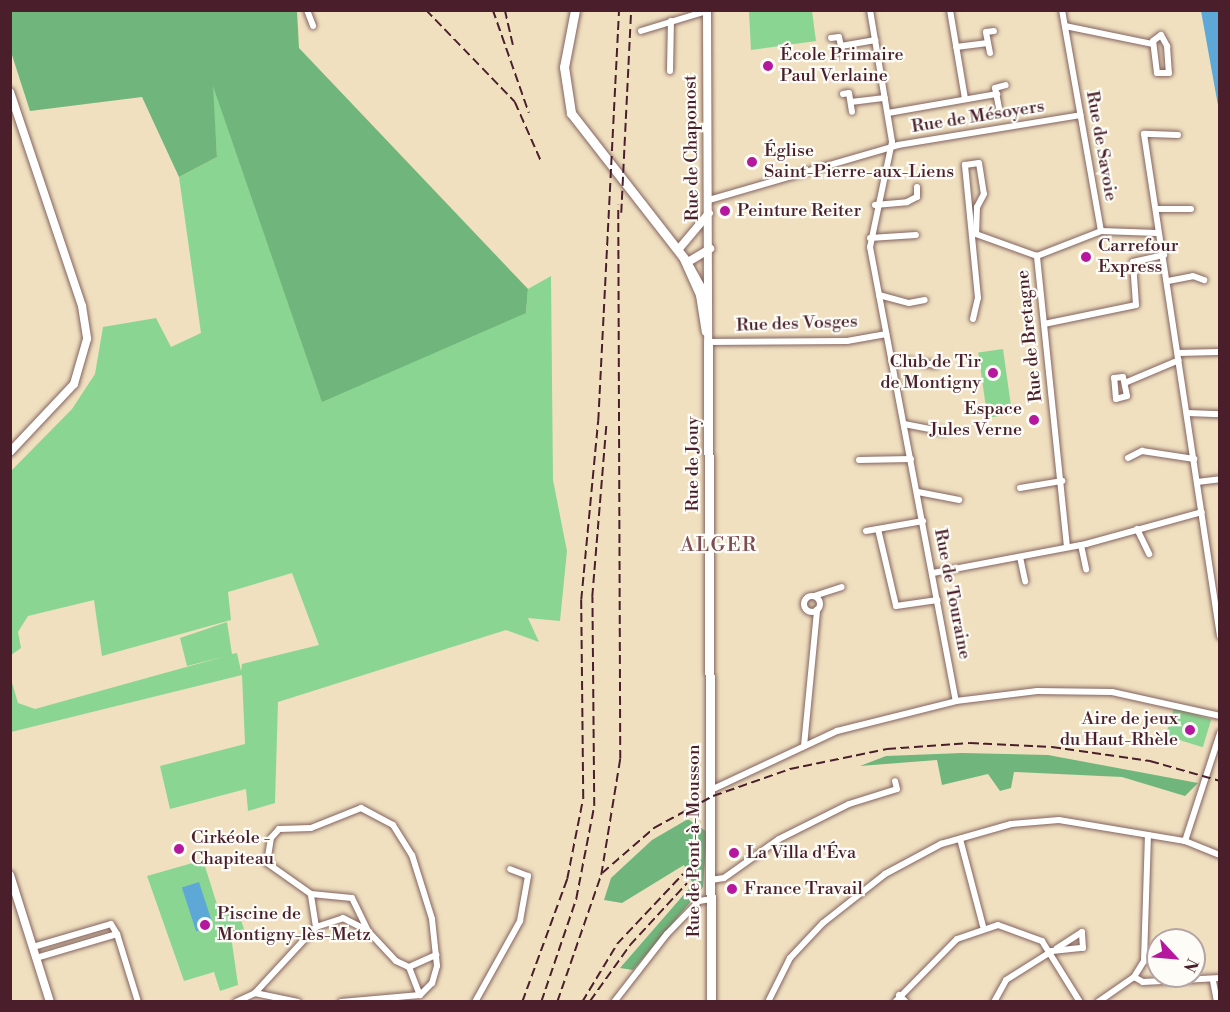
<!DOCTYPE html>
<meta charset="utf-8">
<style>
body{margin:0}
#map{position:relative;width:1230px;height:1012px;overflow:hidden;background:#f0e0c0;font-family:"Libre Bodoni",serif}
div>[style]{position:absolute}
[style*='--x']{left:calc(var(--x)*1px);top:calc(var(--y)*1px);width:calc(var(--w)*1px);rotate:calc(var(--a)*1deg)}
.green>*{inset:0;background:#8bd592;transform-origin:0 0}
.forest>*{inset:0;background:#70b67c}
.water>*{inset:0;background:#5da8d6;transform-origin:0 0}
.roads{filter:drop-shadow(0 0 2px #84635f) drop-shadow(0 0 2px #84635f)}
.street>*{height:6px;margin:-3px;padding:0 3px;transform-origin:3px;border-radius:3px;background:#fff}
.street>.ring{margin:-3px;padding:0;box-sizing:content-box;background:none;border:6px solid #fff;border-radius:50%}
.secondary>*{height:8px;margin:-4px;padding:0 4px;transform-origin:4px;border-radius:4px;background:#fff}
.primary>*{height:9px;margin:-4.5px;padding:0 4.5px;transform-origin:4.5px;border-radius:4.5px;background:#fff}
.rail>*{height:1.5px;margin-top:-0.75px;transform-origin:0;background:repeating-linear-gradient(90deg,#4a1f2b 0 9px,transparent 0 13.5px)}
.dots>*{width:16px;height:16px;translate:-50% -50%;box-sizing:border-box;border:3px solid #fdfcf7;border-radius:50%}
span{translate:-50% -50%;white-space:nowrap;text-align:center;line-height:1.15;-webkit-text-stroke:4.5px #fdfcf7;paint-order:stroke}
.poi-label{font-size:18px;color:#4a1f2b}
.left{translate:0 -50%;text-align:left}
.right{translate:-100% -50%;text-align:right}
.street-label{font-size:18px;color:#4a1f2b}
.neighbourhood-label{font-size:20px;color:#7e4d53;letter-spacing:1.5px}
.frame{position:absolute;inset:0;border:12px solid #4a1f2b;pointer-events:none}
.north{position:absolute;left:1146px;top:928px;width:60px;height:60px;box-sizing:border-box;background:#fdfcf7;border:2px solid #b5a4a5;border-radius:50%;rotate:116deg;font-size:16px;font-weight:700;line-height:24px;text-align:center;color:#4a1f2b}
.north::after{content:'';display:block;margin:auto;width:21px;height:27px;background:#b5179e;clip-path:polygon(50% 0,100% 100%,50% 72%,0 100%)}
</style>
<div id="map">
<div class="green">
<i style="clip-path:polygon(812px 11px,816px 41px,751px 50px,749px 12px)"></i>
<i style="clip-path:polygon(212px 83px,526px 313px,528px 289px,551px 276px,553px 480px,567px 551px,560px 621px,528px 618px,539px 642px,506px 630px,278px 702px,275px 803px,248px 811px,246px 789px,170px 809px,160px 766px,245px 744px,242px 675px,11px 732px,10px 676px,18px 703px,35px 709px,226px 656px,187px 666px,180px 638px,227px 622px,232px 654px,237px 653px,241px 671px,242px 664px,319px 645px,292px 573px,228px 592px,231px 620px,102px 656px,94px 600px,28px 616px,18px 632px,21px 648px,11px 655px,11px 471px,72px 409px,95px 374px,103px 327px,156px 318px,171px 347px,201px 333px,179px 177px,217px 157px)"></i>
<i style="left:1003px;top:349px;width:66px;height:25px;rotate:82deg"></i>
<i style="left:1174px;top:708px;width:39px;height:29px;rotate:17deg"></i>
<i style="clip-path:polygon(203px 860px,221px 917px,238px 911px,245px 932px,231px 936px,238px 985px,220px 991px,214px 972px,184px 981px,147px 876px)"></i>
</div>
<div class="forest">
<i style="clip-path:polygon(10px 11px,297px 11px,299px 48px,528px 289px,526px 313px,322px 402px,213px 86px,217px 157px,179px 177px,142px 97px,30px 111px,11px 52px)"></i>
<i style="clip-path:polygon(962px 753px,1048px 755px,1198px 783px,1185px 796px,1122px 777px,1014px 772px,1011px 788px,1000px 791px,988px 774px,942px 785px,937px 760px,860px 766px,886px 756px)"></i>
<i style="clip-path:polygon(688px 819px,707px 832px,703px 887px,633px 970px,620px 968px,693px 884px,684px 865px,622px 903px,604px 900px,611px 878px,652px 840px)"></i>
</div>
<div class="water">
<i style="clip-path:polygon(1201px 11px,1219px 11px,1219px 111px,1203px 22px)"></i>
<i style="left:199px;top:882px;width:46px;height:18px;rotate:72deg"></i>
</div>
<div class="roads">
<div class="street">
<i style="--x:307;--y:10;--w:17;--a:69"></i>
<i style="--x:870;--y:10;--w:134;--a:80.5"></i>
<i style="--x:892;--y:142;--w:107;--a:101.8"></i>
<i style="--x:870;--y:247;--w:462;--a:79.3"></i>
<i style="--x:950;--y:10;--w:90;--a:80.4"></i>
<i style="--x:1062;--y:10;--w:224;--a:80"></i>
<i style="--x:1101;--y:231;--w:56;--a:2"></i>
<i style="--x:1065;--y:26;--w:90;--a:11.6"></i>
<i style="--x:641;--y:31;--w:69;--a:-16.9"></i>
<i style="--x:1161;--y:35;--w:13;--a:61"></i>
<i style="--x:1167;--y:46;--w:27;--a:86"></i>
<i style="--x:1169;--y:73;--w:12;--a:180"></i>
<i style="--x:1157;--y:73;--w:32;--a:-97"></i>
<i style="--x:1153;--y:41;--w:10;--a:-37"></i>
<i style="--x:831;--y:38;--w:8;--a:-7"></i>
<i style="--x:839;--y:37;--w:19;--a:78"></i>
<i style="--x:841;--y:46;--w:35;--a:-10"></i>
<i style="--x:956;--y:47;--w:32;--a:-7"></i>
<i style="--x:990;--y:53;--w:21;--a:-101"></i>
<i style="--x:986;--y:32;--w:8;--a:-7"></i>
<i style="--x:670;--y:71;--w:50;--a:-88.9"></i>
<i style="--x:843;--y:94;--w:6;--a:-9"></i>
<i style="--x:849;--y:93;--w:19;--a:81"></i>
<i style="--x:851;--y:102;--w:34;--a:-7"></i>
<i style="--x:999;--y:108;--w:20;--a:-101"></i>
<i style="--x:995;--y:88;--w:11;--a:-15"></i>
<i style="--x:888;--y:113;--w:111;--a:-9.9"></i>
<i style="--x:1178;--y:135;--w:34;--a:-178"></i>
<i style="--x:1144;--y:134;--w:508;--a:81.39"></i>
<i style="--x:709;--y:200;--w:197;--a:-16.2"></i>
<i style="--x:898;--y:145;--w:185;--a:-9.3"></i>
<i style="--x:875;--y:205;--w:32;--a:-5"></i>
<i style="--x:907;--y:202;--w:11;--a:-27"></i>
<i style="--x:917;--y:197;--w:10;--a:-90"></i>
<i style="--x:1157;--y:209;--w:34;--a:0"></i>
<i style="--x:973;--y:233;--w:68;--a:19.8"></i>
<i style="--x:870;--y:238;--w:46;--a:-3.7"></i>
<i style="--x:1168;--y:281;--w:25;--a:-11"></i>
<i style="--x:1193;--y:276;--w:12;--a:20"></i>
<i style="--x:879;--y:295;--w:31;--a:15"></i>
<i style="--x:909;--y:303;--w:16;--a:-11"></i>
<i style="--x:973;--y:319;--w:22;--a:-77"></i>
<i style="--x:978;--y:298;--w:134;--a:-95.6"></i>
<i style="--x:965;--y:165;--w:14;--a:-8"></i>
<i style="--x:979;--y:163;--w:31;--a:81"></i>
<i style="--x:984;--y:194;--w:15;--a:118"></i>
<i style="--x:977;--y:207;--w:26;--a:92"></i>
<i style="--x:1044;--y:324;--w:94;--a:-11.7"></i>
<i style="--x:1136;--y:305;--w:43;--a:-94"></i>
<i style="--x:1133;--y:262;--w:32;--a:-13"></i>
<i style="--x:708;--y:342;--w:139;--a:-0.4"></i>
<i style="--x:847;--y:341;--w:40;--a:-10"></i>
<i style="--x:1178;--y:353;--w:40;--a:-1.4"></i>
<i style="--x:891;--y:359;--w:46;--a:7.4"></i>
<i style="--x:1123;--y:377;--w:19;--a:78"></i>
<i style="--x:1127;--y:396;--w:11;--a:165"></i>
<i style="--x:1116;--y:399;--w:21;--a:-95"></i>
<i style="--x:1114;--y:378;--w:9;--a:-6"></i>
<i style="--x:1127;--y:382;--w:56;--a:-22.9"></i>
<i style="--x:1187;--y:413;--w:33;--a:2"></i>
<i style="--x:904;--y:424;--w:42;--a:11"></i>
<i style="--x:1128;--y:458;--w:16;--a:-27"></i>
<i style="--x:1142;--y:451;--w:53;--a:8.7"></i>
<i style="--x:859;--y:460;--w:52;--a:-1.1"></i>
<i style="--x:1197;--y:482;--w:23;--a:-7"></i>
<i style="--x:1020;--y:488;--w:43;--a:-9.5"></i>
<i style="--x:918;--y:492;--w:42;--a:11"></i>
<i style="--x:878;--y:529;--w:79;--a:76.8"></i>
<i style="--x:896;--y:606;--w:42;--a:-8.1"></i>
<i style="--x:1137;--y:529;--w:28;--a:64"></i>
<i style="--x:866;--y:531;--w:58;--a:-10"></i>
<i style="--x:1081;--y:545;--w:25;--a:78"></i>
<i style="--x:1067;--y:547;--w:293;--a:-95.9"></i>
<i style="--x:1037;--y:256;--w:69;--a:-21.3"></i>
<i style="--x:1020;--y:557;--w:25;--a:78"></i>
<i style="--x:933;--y:573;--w:156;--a:-10.7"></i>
<i style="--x:1086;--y:544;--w:120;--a:-15.4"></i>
<i style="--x:814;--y:596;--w:29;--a:-18"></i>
<i class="ring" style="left:804px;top:596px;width:10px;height:10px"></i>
<i style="--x:804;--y:746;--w:137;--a:-84.5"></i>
<i style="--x:711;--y:790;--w:139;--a:-25.1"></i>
<i style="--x:837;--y:731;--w:123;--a:-14.1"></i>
<i style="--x:956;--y:701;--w:82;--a:-7"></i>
<i style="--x:1037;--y:691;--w:75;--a:0.8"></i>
<i style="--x:1112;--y:692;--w:111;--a:12.5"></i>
<i style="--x:960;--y:839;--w:90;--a:75.2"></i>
<i style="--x:1185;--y:841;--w:114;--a:-72"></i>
<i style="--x:711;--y:880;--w:13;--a:-9"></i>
<i style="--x:724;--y:878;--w:67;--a:-35.3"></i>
<i style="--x:779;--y:839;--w:78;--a:-26.6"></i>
<i style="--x:849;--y:804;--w:50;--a:-17.4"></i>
<i style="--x:897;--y:789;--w:8;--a:-104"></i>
<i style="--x:311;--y:894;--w:41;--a:5.6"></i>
<i style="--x:352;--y:898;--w:37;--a:64"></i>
<i style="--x:316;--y:927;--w:28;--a:-18"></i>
<i style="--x:343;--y:918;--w:28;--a:27"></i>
<i style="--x:368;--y:931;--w:41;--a:47"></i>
<i style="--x:396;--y:961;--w:14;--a:25"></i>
<i style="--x:409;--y:967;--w:30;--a:69"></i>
<i style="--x:117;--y:934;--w:71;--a:72.8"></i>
<i style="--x:33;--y:947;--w:81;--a:-16.4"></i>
<i style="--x:111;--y:924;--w:12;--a:59"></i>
<i style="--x:117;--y:934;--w:84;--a:163.5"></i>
<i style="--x:409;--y:967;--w:30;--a:-24"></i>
<i style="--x:1134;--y:977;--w:10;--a:29"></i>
<i style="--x:1143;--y:982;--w:77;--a:-3"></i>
<i style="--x:1213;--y:981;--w:21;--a:79"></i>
<i style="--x:899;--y:995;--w:10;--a:45"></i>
<i style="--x:236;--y:1002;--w:21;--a:-25"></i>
<i style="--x:298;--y:1002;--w:44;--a:-168.2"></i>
<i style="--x:255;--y:993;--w:90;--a:-47.3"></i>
<i style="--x:316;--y:927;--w:33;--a:-99"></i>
<i style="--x:311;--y:894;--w:54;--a:-144.8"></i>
<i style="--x:267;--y:863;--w:25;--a:-81"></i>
<i style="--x:271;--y:838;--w:12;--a:-48"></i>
<i style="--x:279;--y:829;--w:32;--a:-2"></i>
<i style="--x:311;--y:828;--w:54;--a:-21.8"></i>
<i style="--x:361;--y:808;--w:36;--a:28"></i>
<i style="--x:393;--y:825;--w:36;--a:58"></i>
<i style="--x:412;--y:855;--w:67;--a:72.6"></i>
<i style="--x:432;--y:919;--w:47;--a:83.9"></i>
<i style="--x:437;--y:966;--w:18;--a:106"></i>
<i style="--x:432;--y:983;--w:17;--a:135"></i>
<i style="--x:420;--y:995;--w:79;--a:174.9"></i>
<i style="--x:475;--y:1002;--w:93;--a:-60.9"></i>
<i style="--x:520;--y:921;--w:46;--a:-79.9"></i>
<i style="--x:528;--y:876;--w:19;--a:-159"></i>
<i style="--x:614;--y:1002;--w:86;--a:-52.1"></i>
<i style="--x:667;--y:934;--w:46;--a:-45.9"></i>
<i style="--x:699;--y:901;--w:12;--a:-9"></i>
<i style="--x:768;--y:1002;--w:49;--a:-63.4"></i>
<i style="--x:790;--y:958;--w:48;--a:-46.7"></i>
<i style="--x:823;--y:923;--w:79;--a:-38.3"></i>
<i style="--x:885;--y:874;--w:64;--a:-28.2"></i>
<i style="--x:941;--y:844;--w:73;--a:-15.9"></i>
<i style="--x:1011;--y:824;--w:48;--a:-4.8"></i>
<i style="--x:1059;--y:820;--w:128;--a:9.5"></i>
<i style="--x:1185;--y:841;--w:38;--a:22"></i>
<i style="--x:895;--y:1002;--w:88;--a:-45.5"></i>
<i style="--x:957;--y:939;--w:43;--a:-18.9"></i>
<i style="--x:998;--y:925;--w:47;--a:20"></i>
<i style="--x:1042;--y:941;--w:72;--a:58.1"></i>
<i style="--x:994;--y:1002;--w:25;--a:-61"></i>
<i style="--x:1006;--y:980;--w:54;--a:-32.2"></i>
<i style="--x:1052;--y:951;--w:31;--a:-6"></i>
<i style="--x:1083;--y:948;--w:16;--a:-94"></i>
<i style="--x:1082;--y:932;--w:30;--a:147"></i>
<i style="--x:1098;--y:1002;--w:44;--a:-34.8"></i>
<i style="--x:1134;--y:977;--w:19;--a:-58"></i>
<i style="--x:1144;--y:961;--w:126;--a:-88.2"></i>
</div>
<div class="secondary">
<i style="--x:707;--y:10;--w:332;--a:89.8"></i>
<i style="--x:10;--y:92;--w:226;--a:71.4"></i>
<i style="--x:82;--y:306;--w:33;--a:81"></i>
<i style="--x:87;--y:339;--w:47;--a:106.1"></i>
<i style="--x:74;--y:384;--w:93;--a:133.3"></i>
<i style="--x:678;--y:250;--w:48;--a:-50"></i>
<i style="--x:683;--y:257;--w:42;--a:65.9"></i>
<i style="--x:700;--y:295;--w:37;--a:81"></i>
<i style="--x:687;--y:262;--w:41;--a:60.9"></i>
<i style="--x:688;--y:262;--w:26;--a:-31"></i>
<i style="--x:10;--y:875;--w:133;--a:72.5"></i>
</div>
<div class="primary">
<i style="--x:575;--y:10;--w:58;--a:100.9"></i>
<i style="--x:564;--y:67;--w:47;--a:81.3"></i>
<i style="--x:571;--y:113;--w:189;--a:52.1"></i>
<i style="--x:708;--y:342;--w:660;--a:89.74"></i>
</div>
</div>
<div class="rail">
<i style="--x:426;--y:10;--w:128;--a:45.9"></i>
<i style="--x:515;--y:102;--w:64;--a:66.2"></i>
<i style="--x:493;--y:10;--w:109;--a:70.7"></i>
<i style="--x:505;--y:10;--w:36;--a:77"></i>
<i style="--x:621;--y:213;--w:203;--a:-87.2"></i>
<i style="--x:602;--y:873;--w:69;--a:-40.9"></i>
<i style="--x:654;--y:828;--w:67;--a:-28.5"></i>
<i style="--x:713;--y:796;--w:82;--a:-19.3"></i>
<i style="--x:790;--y:769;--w:99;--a:-11.7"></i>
<i style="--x:887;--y:749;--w:83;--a:-4.1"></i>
<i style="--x:970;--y:743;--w:82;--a:2.8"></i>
<i style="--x:1052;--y:747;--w:99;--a:8.1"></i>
<i style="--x:1150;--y:761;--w:73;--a:15.9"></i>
<i style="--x:590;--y:1001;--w:69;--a:-54.5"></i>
<i style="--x:630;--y:945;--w:84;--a:-47.4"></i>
<i style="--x:522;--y:1002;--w:131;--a:-69.9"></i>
<i style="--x:567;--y:879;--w:83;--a:-78.8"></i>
<i style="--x:583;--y:798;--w:198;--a:-90.6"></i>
<i style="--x:581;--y:600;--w:180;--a:-84.6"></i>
<i style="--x:598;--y:421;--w:412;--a:-87.1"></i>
<i style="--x:541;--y:1002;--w:109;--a:-71.2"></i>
<i style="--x:576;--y:899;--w:95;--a:-79"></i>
<i style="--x:594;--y:806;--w:209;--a:-90.5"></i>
<i style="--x:592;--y:597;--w:173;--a:-85.3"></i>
<i style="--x:557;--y:1002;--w:134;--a:-70.9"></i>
<i style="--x:601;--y:875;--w:118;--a:-80.7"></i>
<i style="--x:620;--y:759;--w:554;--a:-90.21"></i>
<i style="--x:582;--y:1002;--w:68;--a:-58.9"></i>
<i style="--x:617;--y:944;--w:96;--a:-46.7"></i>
</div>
<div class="dots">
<i style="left:768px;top:66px;background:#b5179e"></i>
<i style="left:752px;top:162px;background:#b5179e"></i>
<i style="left:725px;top:211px;background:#b5179e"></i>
<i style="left:1086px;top:257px;background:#b5179e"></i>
<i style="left:993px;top:373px;background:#b5179e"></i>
<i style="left:1034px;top:420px;background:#b5179e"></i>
<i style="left:1190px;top:730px;background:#b5179e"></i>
<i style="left:179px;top:849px;background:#b5179e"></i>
<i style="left:734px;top:853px;background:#b5179e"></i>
<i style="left:732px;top:889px;background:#b5179e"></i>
<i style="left:205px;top:925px;background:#b5179e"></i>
</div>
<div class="poi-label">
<span class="left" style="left:780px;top:66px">École Primaire<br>Paul Verlaine</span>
<span class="left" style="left:764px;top:162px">Église<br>Saint-Pierre-aux-Liens</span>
<span class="left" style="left:737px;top:211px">Peinture Reiter</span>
<span class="left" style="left:1098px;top:257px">Carrefour<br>Express</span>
<span class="right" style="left:981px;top:373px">Club de Tir<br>de Montigny</span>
<span class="right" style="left:1022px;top:420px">Espace<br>Jules Verne</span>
<span class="right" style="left:1178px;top:730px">Aire de jeux<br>du Haut-Rhèle</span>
<span class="left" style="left:191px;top:849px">Cirkéole -<br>Chapiteau</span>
<span class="left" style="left:746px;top:853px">La Villa d'Éva</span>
<span class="left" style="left:744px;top:889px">France Travail</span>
<span class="left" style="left:217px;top:925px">Piscine de<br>Montigny-lès-Metz</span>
</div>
<div class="street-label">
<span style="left:978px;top:117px;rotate:-9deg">Rue de Mésoyers</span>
<span style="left:1101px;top:146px;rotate:80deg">Rue de Savoie</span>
<span style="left:692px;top:148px;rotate:-91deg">Rue de Chaponost</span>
<span style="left:797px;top:324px;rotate:-2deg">Rue des Vosges</span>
<span style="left:1030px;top:336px;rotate:-96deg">Rue de Bretagne</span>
<span style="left:693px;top:464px;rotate:-90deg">Rue de Jouy</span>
<span style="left:952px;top:594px;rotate:79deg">Rue de Touraine</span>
<span style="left:694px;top:841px;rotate:-90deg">Rue de Pont-à-Mousson</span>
</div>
<div class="neighbourhood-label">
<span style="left:719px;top:545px">ALGER</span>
</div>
<div class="frame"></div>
<div class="north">N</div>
</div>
